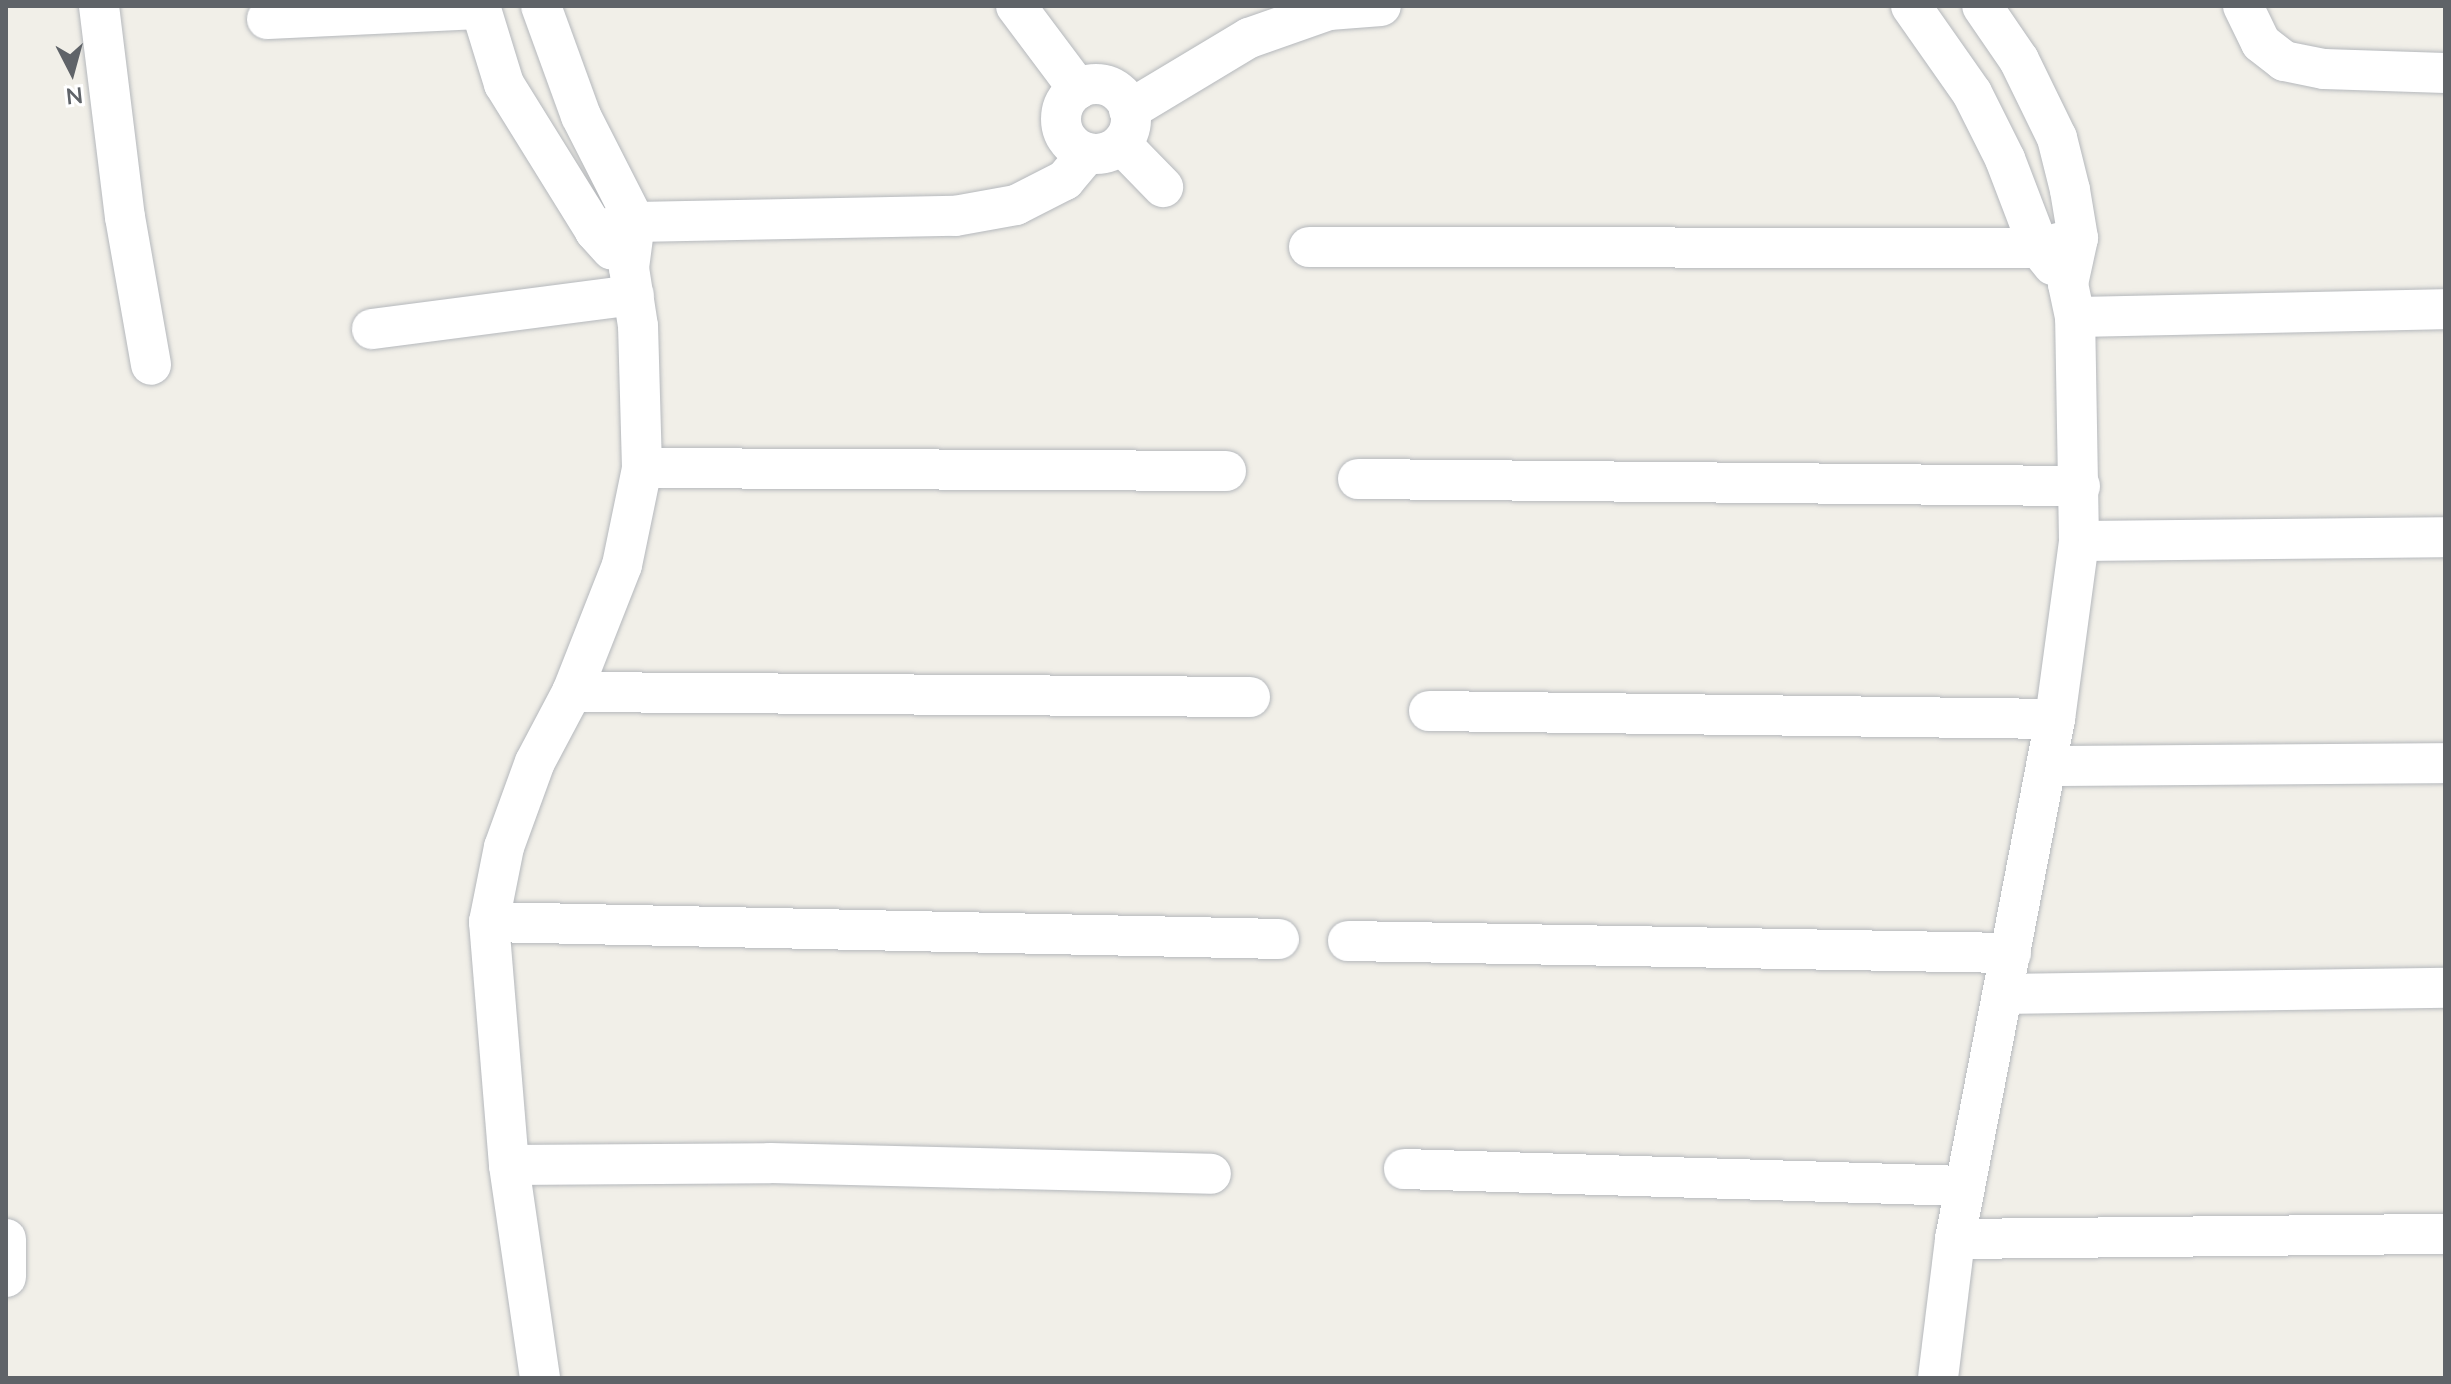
<!DOCTYPE html>
<style>
body{margin:0}
#map{position:relative;width:2451px;height:1384px;overflow:hidden;background:#f1efe8;font-family:Lato,sans-serif}
div>[style]{position:absolute}
[style*='--x']{left:calc(var(--x)*1px);top:calc(var(--y)*1px);width:calc(var(--w)*1px);rotate:calc(var(--a)*1deg)}
.roads{filter:drop-shadow(0 0 2px #b5b8bc) drop-shadow(0 0 2px #b5b8bc)}
.street>*{height:40px;margin:-20px;padding:0 20px;transform-origin:20px;border-radius:20px;background:#fff}
.street>.ring{margin:-20px;padding:0;box-sizing:content-box;background:none;border:40px solid #fff;border-radius:50%}
span{translate:-50% -50%;white-space:nowrap;text-align:center;line-height:1.15;-webkit-text-stroke:6px #fff;paint-order:stroke}
.frame{position:absolute;inset:0;border:8px solid #5f6368;pointer-events:none}
.north{position:absolute;left:32px;top:32px;width:80px;height:80px;-webkit-text-stroke:6px #fff;paint-order:stroke;rotate:174deg;font-size:22px;font-weight:700;line-height:32px;text-align:center;color:#5f6368}
.north::after{content:'';display:block;margin:auto;width:28px;height:36px;background:#5f6368;clip-path:polygon(50% 0,100% 100%,50% 72%,0 100%)}
</style>
<div id="map">
<div class="roads">
<div class="street">
<i style="--x:99;--y:6;--w:213;--a:83"></i>
<i style="--x:125;--y:217;--w:150;--a:80"></i>
<i style="--x:480;--y:6;--w:82;--a:72.9"></i>
<i style="--x:504;--y:84;--w:173;--a:58.2"></i>
<i style="--x:595;--y:231;--w:25;--a:48"></i>
<i style="--x:1016;--y:6;--w:104;--a:53.2"></i>
<i style="--x:1911;--y:6;--w:106;--a:55"></i>
<i style="--x:1972;--y:93;--w:74;--a:63.4"></i>
<i style="--x:2005;--y:159;--w:95;--a:69.1"></i>
<i style="--x:2039;--y:248;--w:22;--a:51"></i>
<i style="--x:2243;--y:6;--w:41;--a:64.1"></i>
<i style="--x:2261;--y:43;--w:29;--a:38"></i>
<i style="--x:2284;--y:61;--w:41;--a:11.3"></i>
<i style="--x:2324;--y:69;--w:121;--a:1.9"></i>
<i style="--x:267;--y:19;--w:213;--a:-2.7"></i>
<i class="ring" style="left:1061px;top:84px;width:30px;height:30px"></i>
<i style="--x:1129;--y:110;--w:140;--a:-31"></i>
<i style="--x:1249;--y:38;--w:85;--a:-19.3"></i>
<i style="--x:1329;--y:10;--w:52;--a:-4.4"></i>
<i style="--x:1122;--y:145;--w:59;--a:45.7"></i>
<i style="--x:595;--y:231;--w:41;--a:-12.7"></i>
<i style="--x:635;--y:222;--w:320;--a:-1.1"></i>
<i style="--x:955;--y:216;--w:62;--a:-10.2"></i>
<i style="--x:1016;--y:205;--w:55;--a:-27"></i>
<i style="--x:1065;--y:180;--w:34;--a:-50"></i>
<i style="--x:1309;--y:247;--w:730;--a:0.08"></i>
<i style="--x:2039;--y:248;--w:40;--a:-14.4"></i>
<i style="--x:2075;--y:317;--w:370;--a:-1.2"></i>
<i style="--x:372;--y:329;--w:264;--a:-7.4"></i>
<i style="--x:642;--y:468;--w:584;--a:0.29"></i>
<i style="--x:1358;--y:479;--w:722;--a:0.56"></i>
<i style="--x:2079;--y:541;--w:366;--a:-0.6"></i>
<i style="--x:572;--y:692;--w:678;--a:0.42"></i>
<i style="--x:1429;--y:711;--w:626;--a:0.73"></i>
<i style="--x:2046;--y:766;--w:399;--a:-0.4"></i>
<i style="--x:489;--y:922;--w:790;--a:1.23"></i>
<i style="--x:1348;--y:941;--w:663;--a:1.04"></i>
<i style="--x:2003;--y:994;--w:442;--a:-0.8"></i>
<i style="--x:509;--y:1165;--w:261;--a:-0.4"></i>
<i style="--x:770;--y:1163;--w:441;--a:1.4"></i>
<i style="--x:1404;--y:1169;--w:560;--a:1.74"></i>
<i style="--x:6;--y:1239;--w:38;--a:90"></i>
<i style="--x:1955;--y:1239;--w:490;--a:-0.6"></i>
<i style="--x:540;--y:1378;--w:215;--a:-98.3"></i>
<i style="--x:509;--y:1165;--w:244;--a:-94.7"></i>
<i style="--x:489;--y:922;--w:76;--a:-78.7"></i>
<i style="--x:504;--y:847;--w:90;--a:-70"></i>
<i style="--x:535;--y:762;--w:79;--a:-62.1"></i>
<i style="--x:572;--y:692;--w:136;--a:-68.5"></i>
<i style="--x:622;--y:565;--w:99;--a:-78.3"></i>
<i style="--x:642;--y:468;--w:142;--a:-91.6"></i>
<i style="--x:638;--y:326;--w:59;--a:-98.8"></i>
<i style="--x:629;--y:268;--w:46;--a:-82.6"></i>
<i style="--x:635;--y:222;--w:119;--a:-117"></i>
<i style="--x:581;--y:116;--w:117;--a:-110"></i>
<i style="--x:1938;--y:1378;--w:140;--a:-83"></i>
<i style="--x:1955;--y:1239;--w:530;--a:-79.11"></i>
<i style="--x:2055;--y:719;--w:180;--a:-82.3"></i>
<i style="--x:2079;--y:541;--w:224;--a:-91"></i>
<i style="--x:2075;--y:317;--w:34;--a:-102"></i>
<i style="--x:2068;--y:284;--w:47;--a:-77.7"></i>
<i style="--x:2078;--y:238;--w:49;--a:-99.5"></i>
<i style="--x:2070;--y:190;--w:54;--a:-104"></i>
<i style="--x:2057;--y:138;--w:87;--a:-116"></i>
<i style="--x:2019;--y:60;--w:65;--a:-124.4"></i>
</div>
</div>
<div class="frame"></div>
<div class="north">N</div>
</div>
